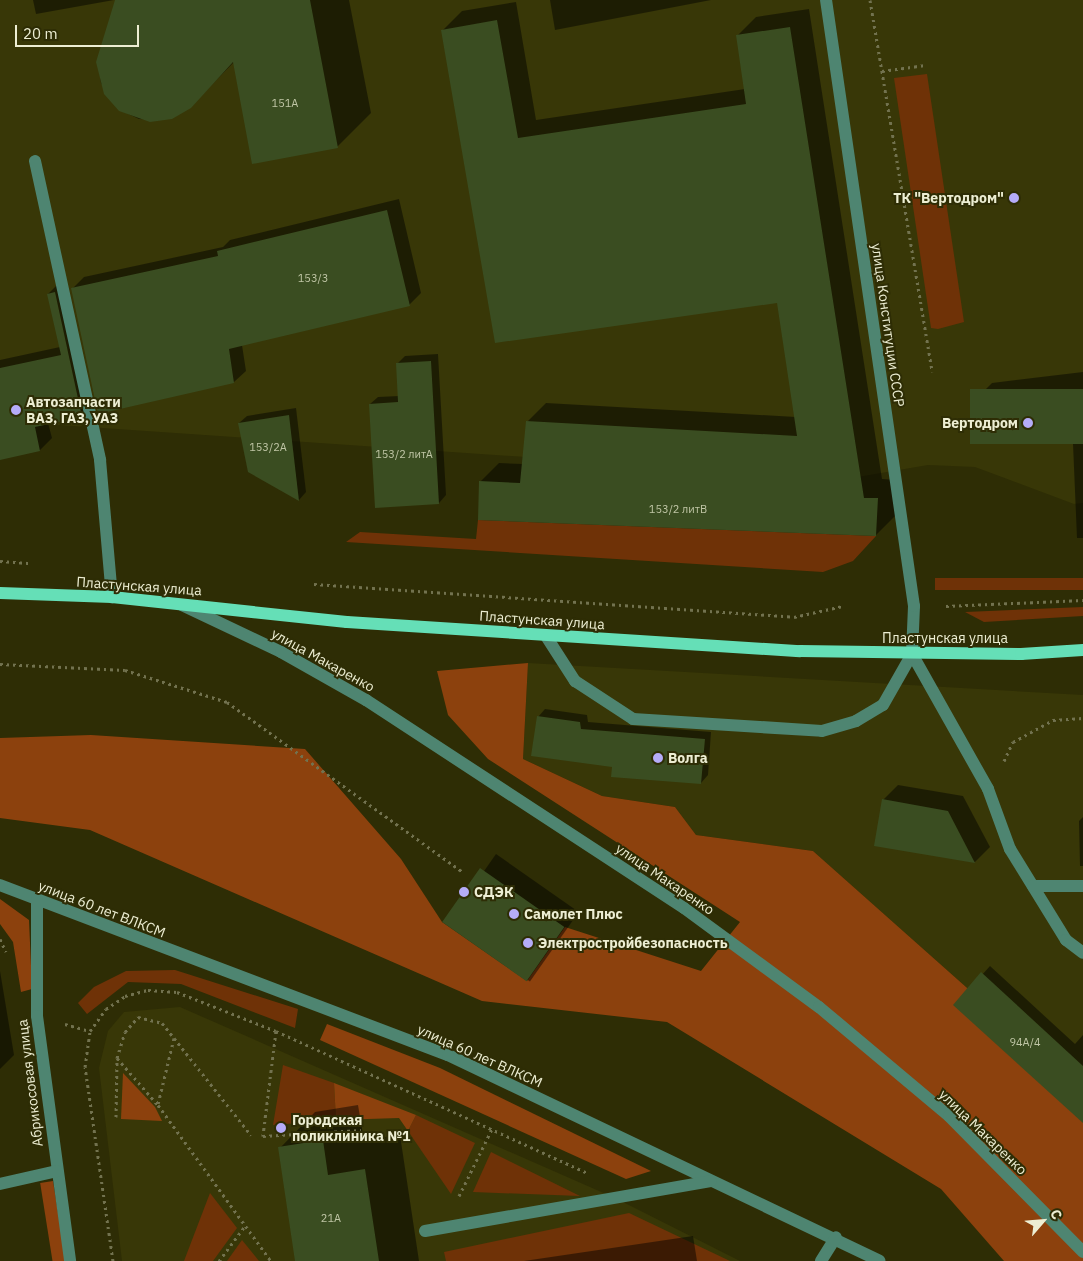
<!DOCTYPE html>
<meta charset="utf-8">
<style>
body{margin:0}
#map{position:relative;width:1083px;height:1261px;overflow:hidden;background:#2e2d05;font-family:"IBM Plex Sans",sans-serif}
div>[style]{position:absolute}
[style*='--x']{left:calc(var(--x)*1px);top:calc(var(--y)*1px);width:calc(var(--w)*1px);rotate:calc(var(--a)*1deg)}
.built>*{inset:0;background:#383707}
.green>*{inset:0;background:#6f3207;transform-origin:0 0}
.forest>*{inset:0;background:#8c410d;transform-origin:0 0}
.shadow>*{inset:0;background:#0007;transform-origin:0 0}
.building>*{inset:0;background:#3a4d21;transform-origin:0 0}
.path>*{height:3px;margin-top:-1.5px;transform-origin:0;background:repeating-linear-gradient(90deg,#72724f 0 2.5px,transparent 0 6.5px)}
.minor>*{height:12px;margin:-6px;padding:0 6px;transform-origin:6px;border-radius:6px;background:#4e8571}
.major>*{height:12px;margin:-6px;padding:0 6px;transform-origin:6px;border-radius:6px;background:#65dfb7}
.dots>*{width:14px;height:14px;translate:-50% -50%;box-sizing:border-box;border:2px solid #2e2d05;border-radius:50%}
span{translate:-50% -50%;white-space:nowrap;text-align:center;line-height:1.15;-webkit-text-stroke:4px #2e2d05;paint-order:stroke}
.number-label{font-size:11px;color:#c0c6a6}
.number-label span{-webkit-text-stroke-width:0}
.poi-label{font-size:14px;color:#edeed3;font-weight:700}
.right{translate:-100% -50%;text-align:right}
.left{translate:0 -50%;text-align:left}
.street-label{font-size:14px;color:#edeed3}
.north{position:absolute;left:1018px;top:1196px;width:50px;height:50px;-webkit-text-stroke:4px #2e2d05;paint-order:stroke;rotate:63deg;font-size:14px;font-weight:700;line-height:20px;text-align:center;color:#edeed3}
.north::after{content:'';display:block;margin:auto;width:18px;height:22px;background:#edeed3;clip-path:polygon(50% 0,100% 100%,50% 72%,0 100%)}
.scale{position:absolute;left:15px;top:25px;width:124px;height:22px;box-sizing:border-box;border:2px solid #edeed3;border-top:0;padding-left:6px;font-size:15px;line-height:18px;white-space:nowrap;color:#edeed3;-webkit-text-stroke:4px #2e2d05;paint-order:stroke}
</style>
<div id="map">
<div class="built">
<i style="clip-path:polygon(0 0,1083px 0,1083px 503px,1074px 504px,975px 467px,928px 465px,846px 479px,0 421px)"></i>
<i style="clip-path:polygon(528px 663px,1083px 695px,1083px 1091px,813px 851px,696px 835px,675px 807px,602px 796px,523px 759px)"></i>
<i style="clip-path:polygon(180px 1007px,615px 1198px,740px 1261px,122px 1261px,99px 1068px,108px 1031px,124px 1012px)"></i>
</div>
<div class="green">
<i style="clip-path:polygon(927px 74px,964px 322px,938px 329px,931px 328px,894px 78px)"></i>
<i style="clip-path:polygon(478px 520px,876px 536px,853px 561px,823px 572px,346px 542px,360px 532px,476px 539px)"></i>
<i style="left:1083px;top:578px;width:12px;height:148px;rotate:90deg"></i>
<i style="clip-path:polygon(1083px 607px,1083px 616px,984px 622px,965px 612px)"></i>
<i style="clip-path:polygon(175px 970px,298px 1009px,295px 1028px,181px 984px,128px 982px,87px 1014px,78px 1003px,94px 987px,126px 971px)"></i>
<i style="clip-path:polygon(283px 1065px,334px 1083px,336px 1120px,273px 1125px)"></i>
<i style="clip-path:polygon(416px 1115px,475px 1143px,451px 1194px,408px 1131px)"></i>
<i style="clip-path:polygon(491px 1152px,580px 1196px,473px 1192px)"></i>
<i style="clip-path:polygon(210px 1193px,237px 1228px,213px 1261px,184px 1261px)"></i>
<i style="clip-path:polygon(629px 1213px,730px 1261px,446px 1261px,444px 1252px)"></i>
<i style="clip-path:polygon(242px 1240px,259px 1261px,227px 1261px)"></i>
</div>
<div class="forest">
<i style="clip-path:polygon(528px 663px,523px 759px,602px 796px,675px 807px,696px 835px,813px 851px,1083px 1091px,1083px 1261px,1004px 1261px,941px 1189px,667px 1022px,482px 1001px,90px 830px,0 818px,0 738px,91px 735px,305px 749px,401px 859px,442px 922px,527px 981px,565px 927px,701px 971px,740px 922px,488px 759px,448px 715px,437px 671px)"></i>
<i style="clip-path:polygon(0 899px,29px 920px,32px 989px,21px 992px,13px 942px,0 924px)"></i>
<i style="clip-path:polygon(327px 1024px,440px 1068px,651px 1171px,626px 1179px,320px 1040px)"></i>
<i style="clip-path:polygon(123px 1073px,155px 1107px,162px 1121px,121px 1119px)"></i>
<i style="clip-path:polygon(334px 1083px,416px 1115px,408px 1131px,399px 1118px,336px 1120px)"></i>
<i style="left:53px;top:1181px;width:81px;height:13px;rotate:81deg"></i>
</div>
<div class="shadow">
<i style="clip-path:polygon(33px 0,114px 0,36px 14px)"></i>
<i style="clip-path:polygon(117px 0,349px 0,371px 113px,338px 146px,253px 163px,234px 62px,190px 107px,161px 120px,139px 119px,120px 110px,101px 83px,98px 62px)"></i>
<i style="clip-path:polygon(550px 0,711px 0,555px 30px)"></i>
<i style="clip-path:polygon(516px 2px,536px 120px,745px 89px,737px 36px,756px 17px,809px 9px,882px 479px,896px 480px,895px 516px,876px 535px,480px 482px,499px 463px,523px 464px,527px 422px,546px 403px,796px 417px,778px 301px,496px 342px,443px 30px,462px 11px)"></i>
<i style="clip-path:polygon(399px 199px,421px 293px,409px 305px,242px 345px,246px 371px,234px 382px,72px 289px,84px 277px,223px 247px,230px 240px)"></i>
<i style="clip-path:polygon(60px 282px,94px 404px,82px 416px,48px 423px,52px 438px,40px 450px,0 459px,0 360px,60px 347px,48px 294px)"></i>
<i style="clip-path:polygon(438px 354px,446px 495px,439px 503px,370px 404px,378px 397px,399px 396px,397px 364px,405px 356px)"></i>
<i style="clip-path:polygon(1083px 372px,1083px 538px,1077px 538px,1073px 444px,972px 403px,992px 383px)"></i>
<i style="clip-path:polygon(296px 408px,306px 492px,299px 500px,239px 423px,247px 416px)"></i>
<i style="clip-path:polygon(545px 709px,587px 715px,588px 722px,711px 732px,708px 775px,701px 783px,614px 766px,538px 717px)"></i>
<i style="clip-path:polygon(898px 785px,963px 796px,990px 847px,975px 862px,876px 845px,883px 800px)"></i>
<i style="clip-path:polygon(1083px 817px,1083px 866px,1080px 866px,1079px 821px)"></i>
<i style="left:496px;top:854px;width:101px;height:85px;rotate:35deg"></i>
<i style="clip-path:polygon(990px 966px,1075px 1044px,1083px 1035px,1083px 1122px,955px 1005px)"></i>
<i style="clip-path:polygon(0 971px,14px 1055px,0 1069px)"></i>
<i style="clip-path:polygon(358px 1105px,364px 1140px,400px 1135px,419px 1261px,297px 1261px,280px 1148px,315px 1112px)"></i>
<i style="clip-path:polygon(693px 1236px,697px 1261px,524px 1261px)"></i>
</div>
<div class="building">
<i style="clip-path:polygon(115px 0,310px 0,338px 148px,252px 164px,233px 62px,191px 108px,172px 119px,150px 122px,119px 111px,104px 94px,96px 62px)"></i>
<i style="clip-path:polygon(497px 20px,518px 138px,746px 104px,736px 35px,790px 27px,864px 498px,878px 498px,876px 536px,478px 520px,479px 481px,520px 483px,526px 421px,797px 436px,777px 303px,495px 343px,441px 30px)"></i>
<i style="clip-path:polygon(387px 210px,410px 306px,229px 349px,234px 383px,98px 414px,71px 288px,218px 256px,217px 251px)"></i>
<i style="clip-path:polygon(55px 292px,82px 417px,35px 427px,40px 451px,0 460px,0 368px,61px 355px,47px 294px)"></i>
<i style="clip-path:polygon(431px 361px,439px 504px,375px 508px,369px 404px,398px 402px,396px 363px)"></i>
<i style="left:1083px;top:389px;width:55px;height:113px;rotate:90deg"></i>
<i style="clip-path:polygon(289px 415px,299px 501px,248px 472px,238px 423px)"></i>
<i style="clip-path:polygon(537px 716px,580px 722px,581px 729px,705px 739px,701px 784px,611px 777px,612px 767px,531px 756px)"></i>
<i style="clip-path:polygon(882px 799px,948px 811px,975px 863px,874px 846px)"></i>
<i style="left:480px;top:868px;width:103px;height:66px;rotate:35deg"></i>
<i style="clip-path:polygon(981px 972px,1083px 1066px,1083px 1123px,953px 1005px)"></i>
<i style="clip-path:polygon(323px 1140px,328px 1175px,365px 1169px,379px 1261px,295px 1261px,278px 1147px)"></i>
</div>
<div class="path">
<i style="--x:870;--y:0;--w:377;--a:80.5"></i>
<i style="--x:882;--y:71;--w:44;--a:-7.8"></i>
<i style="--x:0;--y:561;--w:31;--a:4"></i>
<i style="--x:314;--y:584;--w:481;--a:3.9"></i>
<i style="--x:794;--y:617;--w:50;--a:-12.7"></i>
<i style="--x:946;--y:606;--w:137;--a:-2.5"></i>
<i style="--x:0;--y:664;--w:125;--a:2.7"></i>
<i style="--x:125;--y:670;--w:107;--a:17.4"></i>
<i style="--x:227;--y:702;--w:292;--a:35.8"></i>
<i style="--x:1004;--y:761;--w:21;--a:-65"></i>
<i style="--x:1013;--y:742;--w:46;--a:-28.8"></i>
<i style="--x:1053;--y:720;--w:30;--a:-4"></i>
<i style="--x:0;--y:939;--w:14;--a:65"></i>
<i style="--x:65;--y:1024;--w:26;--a:16"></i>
<i style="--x:276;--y:1031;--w:106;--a:97.1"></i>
<i style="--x:263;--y:1136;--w:98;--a:-3.5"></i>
<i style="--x:174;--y:1038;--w:124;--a:51.6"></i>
<i style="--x:117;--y:1058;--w:62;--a:48.9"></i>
<i style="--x:158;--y:1105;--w:193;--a:54.1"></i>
<i style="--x:116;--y:1117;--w:59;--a:-89"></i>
<i style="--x:117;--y:1058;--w:27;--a:-73"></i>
<i style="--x:125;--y:1032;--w:20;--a:-49"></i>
<i style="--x:138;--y:1017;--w:25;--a:14"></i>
<i style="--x:162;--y:1023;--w:19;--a:51"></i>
<i style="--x:174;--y:1038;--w:68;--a:103.6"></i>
<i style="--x:459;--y:1196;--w:75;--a:-63.8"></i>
<i style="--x:113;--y:1261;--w:196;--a:-98.2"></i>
<i style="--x:85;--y:1067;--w:36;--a:-82"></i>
<i style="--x:90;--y:1031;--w:27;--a:-54"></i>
<i style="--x:106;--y:1009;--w:23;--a:-34"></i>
<i style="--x:125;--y:996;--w:24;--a:-15"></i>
<i style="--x:148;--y:990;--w:29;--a:4"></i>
<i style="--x:177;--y:992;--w:106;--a:21.5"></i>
<i style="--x:276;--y:1031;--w:342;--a:24.5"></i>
<i style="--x:219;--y:1261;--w:44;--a:-53.4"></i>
</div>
<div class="minor">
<i style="--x:35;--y:161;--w:306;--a:77.7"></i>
<i style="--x:100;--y:460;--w:138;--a:85"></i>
<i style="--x:182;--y:605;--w:110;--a:25.4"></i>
<i style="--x:281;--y:652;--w:98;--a:29.5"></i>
<i style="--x:366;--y:700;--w:380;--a:33.2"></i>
<i style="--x:684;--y:908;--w:167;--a:36.3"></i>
<i style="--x:819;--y:1007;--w:170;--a:40"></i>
<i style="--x:949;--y:1116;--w:191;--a:45.4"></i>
<i style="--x:546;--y:636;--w:54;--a:57.2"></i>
<i style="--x:575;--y:681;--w:69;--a:33.2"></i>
<i style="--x:633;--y:719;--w:189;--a:3.6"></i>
<i style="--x:822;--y:731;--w:35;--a:-16"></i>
<i style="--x:856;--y:721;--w:31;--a:-31"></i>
<i style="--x:883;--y:705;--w:59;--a:-60.4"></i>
<i style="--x:912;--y:654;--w:48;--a:-87.6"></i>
<i style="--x:914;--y:606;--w:612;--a:-98.26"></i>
<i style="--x:912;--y:654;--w:155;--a:60.6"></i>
<i style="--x:988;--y:789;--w:64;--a:69.9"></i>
<i style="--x:1010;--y:849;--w:107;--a:58.4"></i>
<i style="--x:1066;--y:940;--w:21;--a:37"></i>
<i style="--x:0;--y:885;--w:479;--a:20.8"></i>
<i style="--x:448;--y:1055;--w:478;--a:25.5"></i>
<i style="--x:1033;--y:886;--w:50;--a:0"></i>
<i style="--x:37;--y:900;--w:116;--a:90"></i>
<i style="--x:37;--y:1016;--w:247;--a:82.3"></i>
<i style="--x:0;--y:1184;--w:58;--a:-12.8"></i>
<i style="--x:425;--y:1231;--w:290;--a:-9.9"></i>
<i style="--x:821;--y:1261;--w:28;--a:-58"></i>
</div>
<div class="major">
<i style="--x:0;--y:593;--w:112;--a:2"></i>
<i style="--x:112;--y:597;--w:236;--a:6.1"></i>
<i style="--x:347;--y:622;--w:454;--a:3.7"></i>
<i style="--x:800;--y:651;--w:221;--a:0.8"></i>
<i style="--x:1021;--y:654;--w:62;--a:-3.7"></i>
</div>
<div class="dots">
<i style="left:1014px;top:198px;background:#b5acf8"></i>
<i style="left:16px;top:410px;background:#b5acf8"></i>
<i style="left:1028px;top:423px;background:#b5acf8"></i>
<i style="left:658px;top:758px;background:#b5acf8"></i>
<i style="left:464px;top:892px;background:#b5acf8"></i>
<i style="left:514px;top:914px;background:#b5acf8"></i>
<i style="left:528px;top:943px;background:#b5acf8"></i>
<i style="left:281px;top:1128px;background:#b5acf8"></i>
</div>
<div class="number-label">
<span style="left:285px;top:103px">151А</span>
<span style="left:313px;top:278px">153/3</span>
<span style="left:268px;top:447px">153/2А</span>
<span style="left:404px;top:454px">153/2 литА</span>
<span style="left:678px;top:509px">153/2 литВ</span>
<span style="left:1025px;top:1042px">94А/4</span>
<span style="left:331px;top:1218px">21А</span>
</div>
<div class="poi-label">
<span class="right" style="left:1004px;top:198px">ТК "Вертодром"</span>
<span class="left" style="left:26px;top:410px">Автозапчасти<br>ВАЗ, ГАЗ, УАЗ</span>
<span class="right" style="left:1018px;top:423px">Вертодром</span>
<span class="left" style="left:668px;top:758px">Волга</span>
<span class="left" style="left:474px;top:892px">СДЭК</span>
<span class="left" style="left:524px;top:914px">Самолет Плюс</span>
<span class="left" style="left:538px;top:943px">Электростройбезопасность</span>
<span class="left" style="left:292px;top:1128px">Городская<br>поликлиника №1</span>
</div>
<div class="street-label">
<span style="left:888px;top:325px;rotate:82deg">улица Конституции СССР</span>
<span style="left:139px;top:586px;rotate:4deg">Пластунская улица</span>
<span style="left:542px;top:620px;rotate:4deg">Пластунская улица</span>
<span style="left:945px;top:638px">Пластунская улица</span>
<span style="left:323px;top:660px;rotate:29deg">улица Макаренко</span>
<span style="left:665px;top:879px;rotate:34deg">улица Макаренко</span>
<span style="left:102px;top:909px;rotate:21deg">улица 60 лет ВЛКСМ</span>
<span style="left:480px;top:1056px;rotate:24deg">улица 60 лет ВЛКСМ</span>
<span style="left:30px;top:1083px;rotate:-97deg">Абрикосовая улица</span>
<span style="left:983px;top:1132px;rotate:44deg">улица Макаренко</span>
</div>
<div class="north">С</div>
<div class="scale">20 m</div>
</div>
